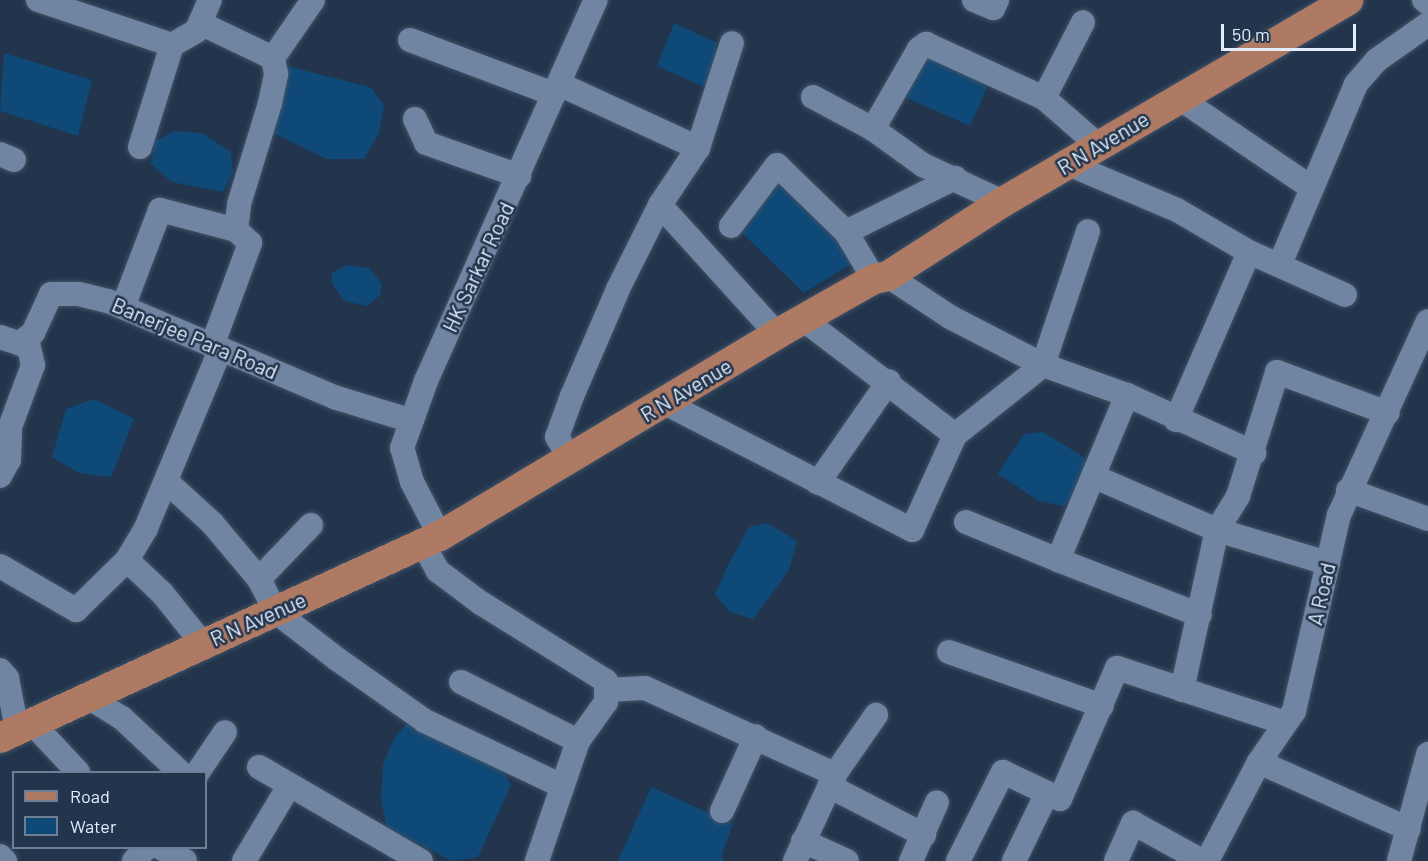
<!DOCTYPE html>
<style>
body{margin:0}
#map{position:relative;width:1428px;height:861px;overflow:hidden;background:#22354c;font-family:Barlow,sans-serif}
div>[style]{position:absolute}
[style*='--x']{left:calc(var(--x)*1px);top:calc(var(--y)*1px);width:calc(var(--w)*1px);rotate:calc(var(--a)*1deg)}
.water>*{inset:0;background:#0f4977;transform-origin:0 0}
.roads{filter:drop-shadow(0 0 2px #425267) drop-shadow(0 0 2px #425267)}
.minor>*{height:24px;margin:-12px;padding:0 12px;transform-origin:12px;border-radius:12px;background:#7085a1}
.major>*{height:30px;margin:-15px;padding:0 15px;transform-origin:15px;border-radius:15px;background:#af7a64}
span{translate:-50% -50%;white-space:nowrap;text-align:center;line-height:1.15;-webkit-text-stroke:5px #22354c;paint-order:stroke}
.street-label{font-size:21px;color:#e2edfd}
.legend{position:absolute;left:12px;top:771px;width:195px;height:78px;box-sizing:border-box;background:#22354c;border:2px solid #6f7f93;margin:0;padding:8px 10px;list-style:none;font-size:18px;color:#e2edfd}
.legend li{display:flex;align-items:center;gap:12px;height:30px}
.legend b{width:30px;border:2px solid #6f7f93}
.scale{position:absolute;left:1221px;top:24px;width:135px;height:27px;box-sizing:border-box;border:3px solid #e2edfd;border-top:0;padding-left:8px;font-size:18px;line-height:21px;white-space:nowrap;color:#e2edfd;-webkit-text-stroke:4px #22354c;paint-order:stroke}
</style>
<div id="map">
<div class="water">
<i style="clip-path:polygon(674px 23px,717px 43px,711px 90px,657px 66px)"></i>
<i style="left:920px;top:49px;width:77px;height:50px;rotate:24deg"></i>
<i style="clip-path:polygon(4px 53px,92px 80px,78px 136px,0 111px)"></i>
<i style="clip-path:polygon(287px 66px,370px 87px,384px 105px,379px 133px,364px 159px,327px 159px,273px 133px)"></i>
<i style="clip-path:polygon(175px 131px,202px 133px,231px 152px,233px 172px,223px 192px,172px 182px,151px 164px,155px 141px)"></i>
<i style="clip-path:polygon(771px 171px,864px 256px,804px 293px,737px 228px)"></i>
<i style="clip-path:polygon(347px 265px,369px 268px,382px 284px,380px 295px,367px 306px,345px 301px,332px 284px,332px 273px)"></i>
<i style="clip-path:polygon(94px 399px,134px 419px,111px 477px,79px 473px,52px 457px,66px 409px)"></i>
<i style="clip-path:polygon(1043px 432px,1085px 458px,1082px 485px,1064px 506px,1039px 501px,998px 474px,1024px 434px)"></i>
<i style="clip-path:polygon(767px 523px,797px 541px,789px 570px,753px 619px,730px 612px,715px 595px,726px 569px,749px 527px)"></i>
<i style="clip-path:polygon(407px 723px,500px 765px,511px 785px,478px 857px,452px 861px,387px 828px,381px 800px,383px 765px,393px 740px)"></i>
<i style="clip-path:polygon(651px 787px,733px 824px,721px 857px,725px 861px,618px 861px)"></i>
</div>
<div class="roads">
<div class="minor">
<i style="--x:38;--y:0;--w:141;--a:18.6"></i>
<i style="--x:172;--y:45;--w:28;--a:-30"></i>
<i style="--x:196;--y:31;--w:9;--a:-63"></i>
<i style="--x:200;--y:23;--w:81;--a:25.6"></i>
<i style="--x:974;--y:0;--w:21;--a:23"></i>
<i style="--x:993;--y:8;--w:9;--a:-63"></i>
<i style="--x:1424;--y:0;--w:5;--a:37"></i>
<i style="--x:200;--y:23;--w:25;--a:-67"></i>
<i style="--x:410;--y:40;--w:154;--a:20.6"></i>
<i style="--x:559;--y:84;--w:153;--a:24.7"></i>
<i style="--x:813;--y:97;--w:68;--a:28.1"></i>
<i style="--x:873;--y:129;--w:62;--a:35.8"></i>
<i style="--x:923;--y:165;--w:88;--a:24.8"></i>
<i style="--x:1044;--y:98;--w:85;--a:-62.8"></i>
<i style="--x:1179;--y:98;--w:157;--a:34.1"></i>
<i style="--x:415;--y:119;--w:26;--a:65"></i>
<i style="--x:426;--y:143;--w:99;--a:19.5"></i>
<i style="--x:873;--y:129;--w:92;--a:-60.1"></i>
<i style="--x:919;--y:49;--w:9;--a:-36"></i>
<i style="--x:926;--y:44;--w:130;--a:24.6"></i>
<i style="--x:1044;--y:98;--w:73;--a:41.1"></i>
<i style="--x:140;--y:147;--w:107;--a:-72.6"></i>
<i style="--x:0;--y:154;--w:15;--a:23"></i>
<i style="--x:1068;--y:164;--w:118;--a:22.9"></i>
<i style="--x:1177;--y:210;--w:83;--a:30.3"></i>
<i style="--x:1249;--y:252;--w:105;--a:24.1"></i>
<i style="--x:660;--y:205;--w:174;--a:47.8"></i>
<i style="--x:731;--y:226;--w:76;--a:-53"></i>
<i style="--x:777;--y:165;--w:96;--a:44.2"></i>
<i style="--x:846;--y:232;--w:55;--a:59.2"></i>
<i style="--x:846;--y:232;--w:122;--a:-26.4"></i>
<i style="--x:1280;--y:264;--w:195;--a:-67.1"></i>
<i style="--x:1356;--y:84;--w:32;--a:-49"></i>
<i style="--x:1377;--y:60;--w:62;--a:-35.2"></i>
<i style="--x:888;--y:276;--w:74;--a:33.5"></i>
<i style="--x:950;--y:317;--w:105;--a:27.3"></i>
<i style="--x:1043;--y:365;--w:89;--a:19.7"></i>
<i style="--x:1127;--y:395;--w:140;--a:24.5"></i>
<i style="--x:123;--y:307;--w:104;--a:-69.1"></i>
<i style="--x:160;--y:210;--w:79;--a:14.7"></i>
<i style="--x:804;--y:320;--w:190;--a:37.3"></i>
<i style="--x:0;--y:337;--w:22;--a:18"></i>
<i style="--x:21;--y:344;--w:16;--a:-43"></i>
<i style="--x:33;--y:333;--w:43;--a:-65.2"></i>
<i style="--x:51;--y:294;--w:28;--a:0"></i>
<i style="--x:79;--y:294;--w:30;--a:14"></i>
<i style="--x:108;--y:301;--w:249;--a:23"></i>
<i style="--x:337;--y:398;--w:78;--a:17"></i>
<i style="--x:212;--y:346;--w:110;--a:-69.7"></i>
<i style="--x:250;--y:243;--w:19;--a:-137"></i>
<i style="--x:236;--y:230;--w:26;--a:-83"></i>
<i style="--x:239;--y:204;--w:106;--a:-72.9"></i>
<i style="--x:270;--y:103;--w:30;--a:-78"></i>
<i style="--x:276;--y:74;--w:16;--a:-101"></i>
<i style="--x:273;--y:58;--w:70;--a:-55.4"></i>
<i style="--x:665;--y:403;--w:278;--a:27.2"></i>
<i style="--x:912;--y:530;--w:104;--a:-65.6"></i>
<i style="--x:955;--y:435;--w:112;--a:-38.5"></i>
<i style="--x:1043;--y:365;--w:141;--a:-71.4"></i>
<i style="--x:1176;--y:420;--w:183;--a:-66.5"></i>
<i style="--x:571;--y:460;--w:27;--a:-121"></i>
<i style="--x:557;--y:437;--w:44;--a:-69.9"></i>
<i style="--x:572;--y:396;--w:116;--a:-66.7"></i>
<i style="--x:618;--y:289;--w:94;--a:-63.4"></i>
<i style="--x:660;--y:205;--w:69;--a:-56.3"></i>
<i style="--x:698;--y:148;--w:110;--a:-72.1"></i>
<i style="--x:0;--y:476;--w:18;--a:-61"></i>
<i style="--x:9;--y:460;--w:33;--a:-88"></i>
<i style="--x:10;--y:427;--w:66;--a:-69.6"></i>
<i style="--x:33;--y:365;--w:28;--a:-103"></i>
<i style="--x:1095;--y:477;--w:133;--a:23.5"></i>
<i style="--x:1217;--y:530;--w:116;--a:16.6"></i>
<i style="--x:167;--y:482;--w:61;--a:42.3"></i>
<i style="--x:212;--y:523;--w:73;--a:50"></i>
<i style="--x:259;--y:579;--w:37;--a:63"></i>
<i style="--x:276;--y:612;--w:77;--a:37.6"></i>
<i style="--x:337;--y:659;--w:108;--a:35.2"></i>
<i style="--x:425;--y:721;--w:152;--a:25.4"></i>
<i style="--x:818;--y:483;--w:124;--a:-55.2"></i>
<i style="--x:1348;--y:490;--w:85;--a:19.9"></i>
<i style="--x:966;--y:522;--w:100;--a:22.4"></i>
<i style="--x:1058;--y:560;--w:179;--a:-67.3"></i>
<i style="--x:440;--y:536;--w:61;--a:-117.4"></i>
<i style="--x:412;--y:482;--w:35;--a:-106"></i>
<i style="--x:402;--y:448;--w:71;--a:-70.3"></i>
<i style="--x:426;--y:381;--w:417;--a:-66"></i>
<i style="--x:423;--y:544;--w:31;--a:61"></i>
<i style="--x:438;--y:571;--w:54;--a:36.7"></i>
<i style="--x:481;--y:603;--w:147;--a:32"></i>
<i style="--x:606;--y:681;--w:21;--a:90"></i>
<i style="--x:606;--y:702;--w:48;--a:125.7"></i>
<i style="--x:578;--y:741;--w:127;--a:108.9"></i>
<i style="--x:127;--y:560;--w:48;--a:43.3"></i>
<i style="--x:162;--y:593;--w:64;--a:51.3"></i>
<i style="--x:1058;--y:560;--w:152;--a:21.2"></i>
<i style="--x:0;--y:566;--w:88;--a:30.1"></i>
<i style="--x:76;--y:610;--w:71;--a:-44.4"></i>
<i style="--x:127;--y:560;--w:37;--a:-59"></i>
<i style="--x:146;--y:528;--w:193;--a:-67.4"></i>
<i style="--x:259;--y:579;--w:75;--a:-46.1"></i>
<i style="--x:949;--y:652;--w:162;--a:19.4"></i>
<i style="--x:0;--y:670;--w:11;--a:49"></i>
<i style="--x:7;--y:678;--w:53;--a:79.1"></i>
<i style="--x:461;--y:682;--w:131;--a:26.8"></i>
<i style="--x:606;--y:690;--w:39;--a:-3"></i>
<i style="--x:645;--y:688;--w:209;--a:24.4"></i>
<i style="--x:1182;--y:690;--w:164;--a:-77.7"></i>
<i style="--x:1217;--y:530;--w:40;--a:-58"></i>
<i style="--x:1238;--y:496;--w:130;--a:-72.5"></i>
<i style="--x:1277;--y:372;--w:118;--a:20.3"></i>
<i style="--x:88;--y:697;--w:40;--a:32"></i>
<i style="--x:122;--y:718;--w:79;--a:43"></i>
<i style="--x:32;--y:723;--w:67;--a:46.8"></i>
<i style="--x:1259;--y:762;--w:164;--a:24.1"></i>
<i style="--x:259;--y:767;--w:187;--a:30.1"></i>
<i style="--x:198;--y:772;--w:48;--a:-56"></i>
<i style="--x:829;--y:786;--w:107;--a:27.3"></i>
<i style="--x:722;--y:811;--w:82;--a:-65.6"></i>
<i style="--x:803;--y:841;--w:48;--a:24.4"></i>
<i style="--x:161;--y:848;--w:27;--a:28"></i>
<i style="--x:0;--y:856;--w:7;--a:45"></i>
<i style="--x:134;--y:861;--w:18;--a:-47"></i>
<i style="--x:244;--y:861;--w:87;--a:-59"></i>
<i style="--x:795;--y:861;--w:96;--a:-65.3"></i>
<i style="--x:835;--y:774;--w:72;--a:-55.2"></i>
<i style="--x:911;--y:861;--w:64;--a:-66.2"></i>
<i style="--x:958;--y:861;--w:100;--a:-63.2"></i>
<i style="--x:1003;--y:772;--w:63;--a:25.3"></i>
<i style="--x:1060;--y:799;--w:143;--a:-66.5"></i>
<i style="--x:1117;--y:668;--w:177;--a:18.1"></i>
<i style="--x:1014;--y:861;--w:73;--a:-64.1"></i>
<i style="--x:1116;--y:861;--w:42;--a:-65.9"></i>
<i style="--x:1133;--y:823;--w:79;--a:28.8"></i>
<i style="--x:1207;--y:861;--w:112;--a:-62.3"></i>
<i style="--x:1259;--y:762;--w:62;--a:-55.5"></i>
<i style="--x:1294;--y:711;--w:201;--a:-77.1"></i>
<i style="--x:1339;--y:515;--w:213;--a:-65.4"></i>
<i style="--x:1399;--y:861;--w:111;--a:-74.8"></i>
</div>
<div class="major">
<i style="--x:0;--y:738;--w:484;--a:-24.7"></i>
<i style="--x:440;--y:536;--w:393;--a:-30.9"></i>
<i style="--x:777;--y:334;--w:112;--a:-29.6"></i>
<i style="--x:874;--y:279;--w:14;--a:-12"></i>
<i style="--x:888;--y:276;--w:137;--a:-32.8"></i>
<i style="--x:1003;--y:202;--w:400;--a:-30.3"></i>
</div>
</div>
<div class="street-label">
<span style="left:1103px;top:143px;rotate:-31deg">R N Avenue</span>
<span style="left:478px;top:267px;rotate:-65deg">HK Sarkar Road</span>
<span style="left:195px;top:338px;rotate:23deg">Banerjee Para Road</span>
<span style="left:686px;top:390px;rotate:-31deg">R N Avenue</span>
<span style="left:1321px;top:594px;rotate:-77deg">A Road</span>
<span style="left:258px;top:619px;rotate:-24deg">R N Avenue</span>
</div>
<ul class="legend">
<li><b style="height:8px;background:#af7a64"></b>Road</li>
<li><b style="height:16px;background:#0f4977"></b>Water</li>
</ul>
<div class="scale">50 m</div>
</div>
